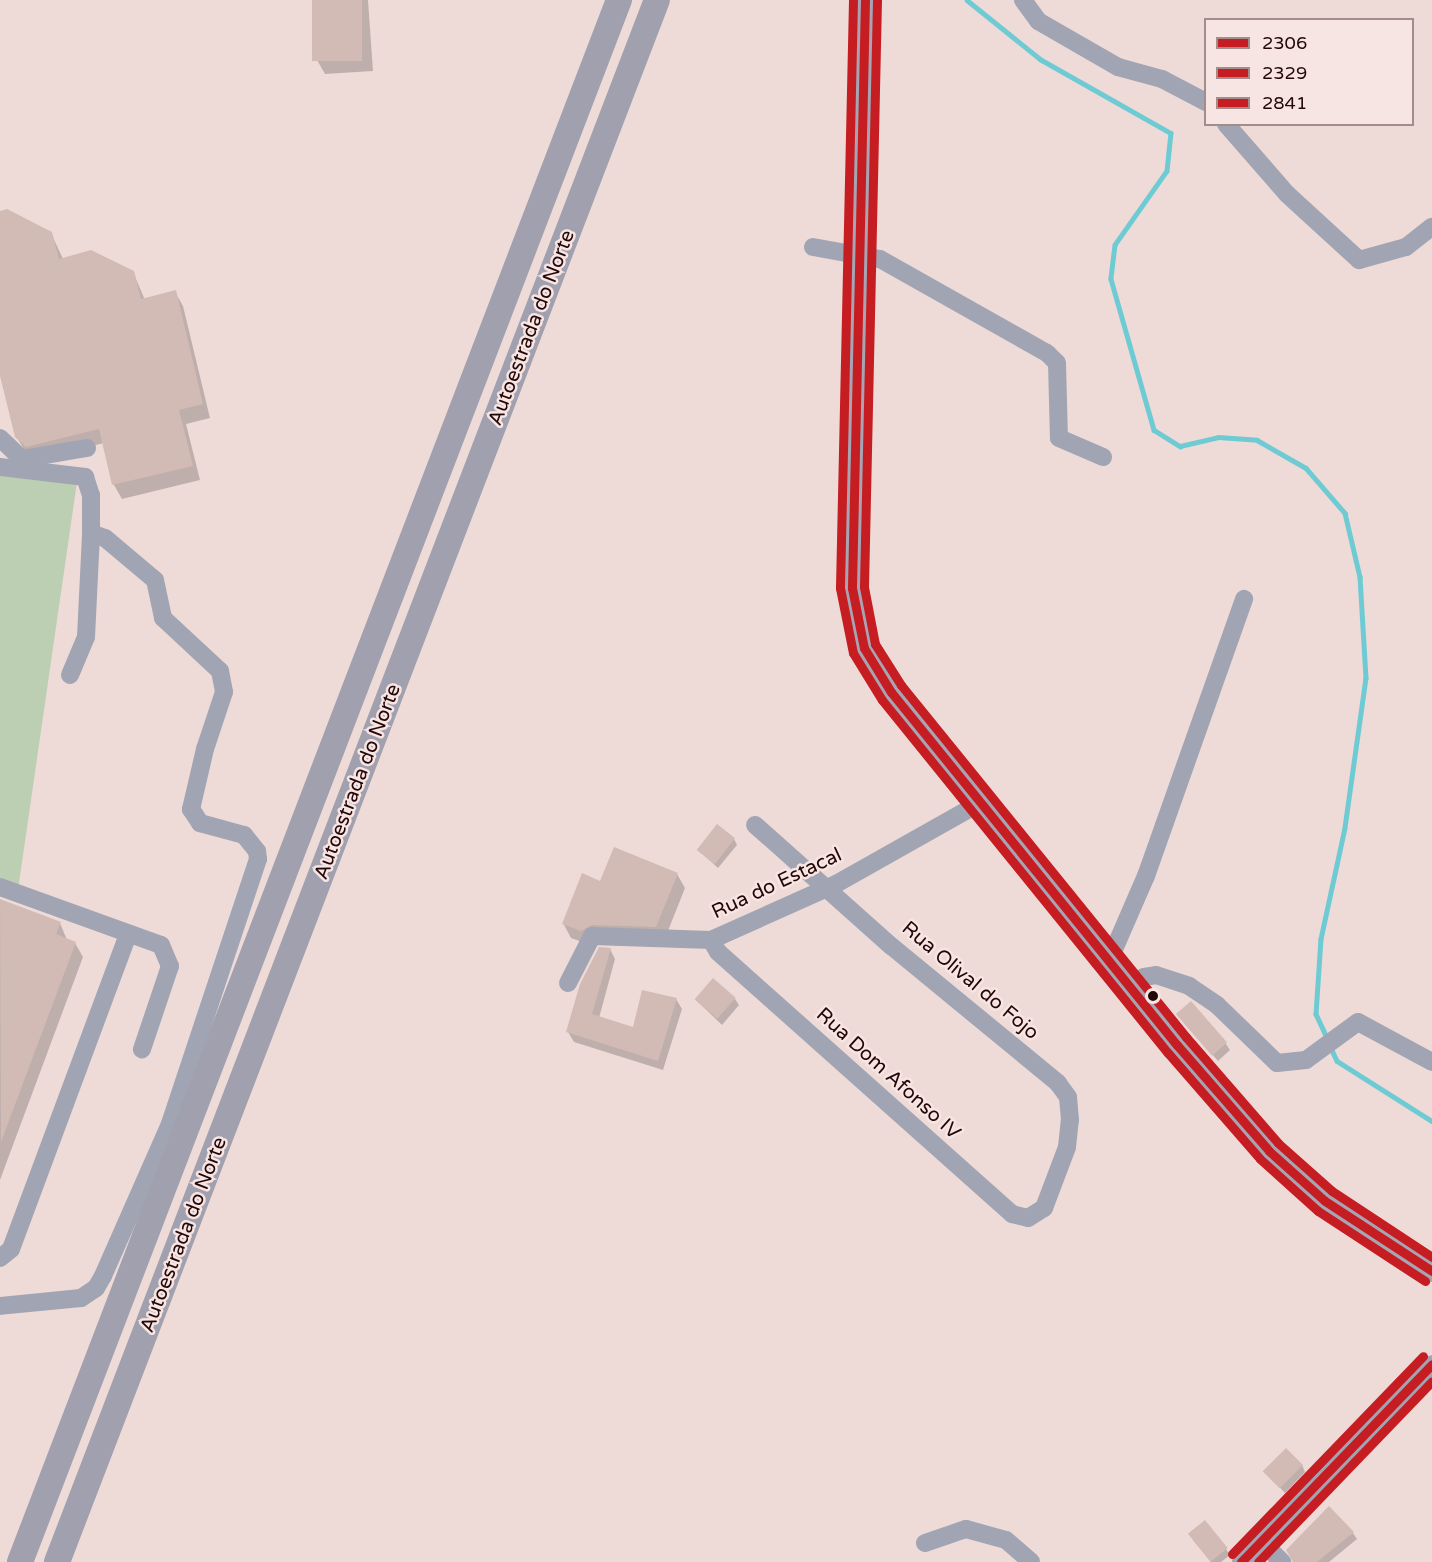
<!DOCTYPE html>
<style>
body{margin:0}
#map{position:relative;width:1432px;height:1562px;overflow:hidden;background:#eedbd8;font-family:"Varela Round",sans-serif}
div>[style]{position:absolute}
[style*='--x']{left:calc(var(--x)*1px);top:calc(var(--y)*1px);width:calc(var(--w)*1px);rotate:calc(var(--a)*1deg)}
.green>*{inset:0;background:#bccfb2}
.shadow>*{inset:0;background:#0003}
.stream>*{height:4.5px;margin:-2.25px;padding:0 2.25px;transform-origin:2.25px;border-radius:2.25px;background:#6ecbd3}
.building>*{inset:0;background:#d1bbb4;transform-origin:0 0}
.minor>*{height:18px;margin:-9px;padding:0 9px;transform-origin:9px;border-radius:9px;background:#a1a5b3}
.major>*{height:22px;margin:-11px;padding:0 11px;transform-origin:11px;border-radius:11px;background:#a7a5b3}
.highway>*{height:26px;margin:-13px;padding:0 13px;transform-origin:13px;border-radius:13px;background:#a1a0ae}
.bus-1>*{height:9px;margin:-4.5px;padding:0 4.5px;transform-origin:4.5px;border-radius:4.5px;background:#c61d23}
.bus-2>*{height:9px;margin:-4.5px;padding:0 4.5px;transform-origin:4.5px;border-radius:4.5px;background:#c61d23}
.bus-3>*{height:9px;margin:-4.5px;padding:0 4.5px;transform-origin:4.5px;border-radius:4.5px;background:#c61d23}
.dots>*{width:16px;height:16px;translate:-50% -50%;box-sizing:border-box;border:3px solid #f7e5e4;border-radius:50%}
span{translate:-50% -50%;white-space:nowrap;text-align:center;line-height:1.15;-webkit-text-stroke:5px #f7e5e4;paint-order:stroke}
.street-label{font-size:20px;color:#230707}
.legend{position:absolute;left:1204px;top:18px;width:210px;height:108px;box-sizing:border-box;background:#f7e5e4;border:2px solid #a28c8c;margin:0;padding:8px 10px;list-style:none;font-size:18px;color:#230707}
.legend li{display:flex;align-items:center;gap:12px;height:30px}
.legend b{width:30px;border:2px solid #a28c8c}
</style>
<div id="map">
<div class="green">
<i style="clip-path:polygon(0 476px,77px 482px,18px 890px,0 884px)"></i>
</div>
<div class="shadow">
<i style="clip-path:polygon(313px 0,368px 0,373px 71px,325px 74px,317px 60px)"></i>
<i style="clip-path:polygon(0 213px,51px 233px,63px 259px,133px 272px,145px 300px,175px 292px,183px 306px,210px 418px,186px 424px,200px 480px,122px 499px,114px 485px,104px 443px,35px 460px,25px 451px,16px 436px,0 369px)"></i>
<i style="clip-path:polygon(734px 839px,737px 845px,718px 868px,697px 849px)"></i>
<i style="clip-path:polygon(677px 874px,685px 888px,664px 941px,590px 945px,571px 938px,563px 923px)"></i>
<i style="clip-path:polygon(0 900px,60px 923px,67px 940px,75px 943px,83px 957px,0 1180px)"></i>
<i style="clip-path:polygon(610px 949px,615px 959px,599px 1018px,634px 1029px,676px 999px,682px 1009px,663px 1070px,574px 1042px,568px 1032px)"></i>
<i style="clip-path:polygon(735px 999px,739px 1005px,722px 1025px,696px 1000px)"></i>
<i style="clip-path:polygon(1178px 1014px,1226px 1044px,1230px 1050px,1218px 1061px)"></i>
<i style="clip-path:polygon(1302px 1465px,1305px 1472px,1285px 1493px,1265px 1472px)"></i>
<i style="clip-path:polygon(1353px 1533px,1357px 1539px,1329px 1562px,1294px 1562px)"></i>
<i style="clip-path:polygon(1193px 1540px,1226px 1549px,1230px 1555px,1221px 1562px,1211px 1562px)"></i>
</div>
<div class="stream">
<i style="--x:967;--y:0;--w:94;--a:38.9"></i>
<i style="--x:1040;--y:59;--w:150;--a:29.5"></i>
<i style="--x:1171;--y:133;--w:38;--a:96"></i>
<i style="--x:1167;--y:171;--w:90;--a:125.1"></i>
<i style="--x:1115;--y:245;--w:34;--a:97"></i>
<i style="--x:1111;--y:279;--w:157;--a:74.1"></i>
<i style="--x:1154;--y:430;--w:31;--a:32"></i>
<i style="--x:1180;--y:446;--w:39;--a:-13"></i>
<i style="--x:1218;--y:437;--w:39;--a:4"></i>
<i style="--x:1257;--y:440;--w:56;--a:29.7"></i>
<i style="--x:1306;--y:468;--w:60;--a:49.1"></i>
<i style="--x:1345;--y:513;--w:66;--a:76.8"></i>
<i style="--x:1360;--y:577;--w:101;--a:86.6"></i>
<i style="--x:1366;--y:678;--w:151;--a:98"></i>
<i style="--x:1345;--y:828;--w:114;--a:102.2"></i>
<i style="--x:1321;--y:939;--w:75;--a:93.8"></i>
<i style="--x:1316;--y:1014;--w:26;--a:65"></i>
<i style="--x:1331;--y:1048;--w:14;--a:65"></i>
<i style="--x:1337;--y:1061;--w:112;--a:32.3"></i>
</div>
<div class="building">
<i style="left:312px;top:0;width:50px;height:61px"></i>
<i style="clip-path:polygon(7px 209px,52px 232px,59px 259px,91px 250px,134px 271px,141px 299px,176px 290px,203px 404px,179px 410px,193px 466px,112px 485px,99px 429px,26px 447px,15px 437px,0 376px,0 211px)"></i>
<i style="left:717px;top:824px;width:23px;height:33px;rotate:38deg"></i>
<i style="clip-path:polygon(614px 847px,678px 873px,656px 927px,592px 925px,581px 931px,562px 924px,582px 873px,600px 881px)"></i>
<i style="clip-path:polygon(0 899px,61px 922px,56px 934px,76px 942px,1px 1142px)"></i>
<i style="clip-path:polygon(599px 947px,611px 948px,592px 1014px,633px 1027px,642px 990px,677px 998px,658px 1061px,566px 1032px,580px 984px)"></i>
<i style="left:713px;top:978px;width:30px;height:28px;rotate:41deg"></i>
<i style="left:1191px;top:1001px;width:55px;height:20px;rotate:49deg"></i>
<i style="left:1286px;top:1448px;width:24px;height:33px;rotate:45deg"></i>
<i style="clip-path:polygon(1329px 1506px,1354px 1532px,1317px 1562px,1293px 1562px,1286px 1550px)"></i>
<i style="left:1205px;top:1520px;width:36px;height:22px;rotate:51deg"></i>
</div>
<div class="minor">
<i style="--x:1023;--y:0;--w:26;--a:54"></i>
<i style="--x:1038;--y:21;--w:92;--a:29.9"></i>
<i style="--x:1118;--y:67;--w:46;--a:15.3"></i>
<i style="--x:1162;--y:79;--w:50;--a:27.6"></i>
<i style="--x:1226;--y:124;--w:93;--a:48.9"></i>
<i style="--x:1287;--y:194;--w:98;--a:42.5"></i>
<i style="--x:1359;--y:260;--w:49;--a:-15.5"></i>
<i style="--x:1406;--y:247;--w:33;--a:-38"></i>
<i style="--x:813;--y:247;--w:68;--a:10.2"></i>
<i style="--x:880;--y:259;--w:192;--a:29.4"></i>
<i style="--x:1047;--y:353;--w:14;--a:45"></i>
<i style="--x:1057;--y:363;--w:75;--a:88.5"></i>
<i style="--x:1059;--y:438;--w:48;--a:23.4"></i>
<i style="--x:0;--y:438;--w:30;--a:44"></i>
<i style="--x:22;--y:459;--w:66;--a:-9.6"></i>
<i style="--x:0;--y:467;--w:86;--a:6.7"></i>
<i style="--x:85;--y:477;--w:19;--a:72"></i>
<i style="--x:91;--y:495;--w:38;--a:90"></i>
<i style="--x:91;--y:533;--w:15;--a:20"></i>
<i style="--x:105;--y:538;--w:65;--a:40"></i>
<i style="--x:155;--y:580;--w:39;--a:78"></i>
<i style="--x:163;--y:618;--w:78;--a:42.9"></i>
<i style="--x:220;--y:671;--w:21;--a:79"></i>
<i style="--x:224;--y:692;--w:60;--a:108.4"></i>
<i style="--x:205;--y:749;--w:62;--a:103.1"></i>
<i style="--x:191;--y:809;--w:17;--a:57"></i>
<i style="--x:200;--y:823;--w:46;--a:15.3"></i>
<i style="--x:244;--y:835;--w:21;--a:51"></i>
<i style="--x:257;--y:851;--w:8;--a:83"></i>
<i style="--x:258;--y:859;--w:279;--a:108.4"></i>
<i style="--x:170;--y:1124;--w:166;--a:113.8"></i>
<i style="--x:103;--y:1276;--w:14;--a:120"></i>
<i style="--x:96;--y:1288;--w:18;--a:146"></i>
<i style="--x:81;--y:1298;--w:81;--a:174.4"></i>
<i style="--x:70;--y:675;--w:41;--a:-67.2"></i>
<i style="--x:86;--y:637;--w:104;--a:-87.2"></i>
<i style="--x:0;--y:887;--w:171;--a:19.8"></i>
<i style="--x:161;--y:945;--w:23;--a:67"></i>
<i style="--x:170;--y:966;--w:88;--a:108.6"></i>
<i style="--x:711;--y:940;--w:14;--a:60"></i>
<i style="--x:718;--y:952;--w:394;--a:41.7"></i>
<i style="--x:1012;--y:1214;--w:16;--a:14"></i>
<i style="--x:1028;--y:1218;--w:19;--a:-32"></i>
<i style="--x:1044;--y:1208;--w:65;--a:-69.3"></i>
<i style="--x:1067;--y:1147;--w:27;--a:-84"></i>
<i style="--x:1070;--y:1120;--w:23;--a:-95"></i>
<i style="--x:1068;--y:1097;--w:17;--a:-126"></i>
<i style="--x:1058;--y:1083;--w:216;--a:-140.6"></i>
<i style="--x:891;--y:946;--w:182;--a:-138.3"></i>
<i style="--x:1109;--y:961;--w:93;--a:-66.5"></i>
<i style="--x:1146;--y:876;--w:294;--a:-70.5"></i>
<i style="--x:568;--y:983;--w:53;--a:-62.9"></i>
<i style="--x:592;--y:936;--w:119;--a:1.9"></i>
<i style="--x:711;--y:940;--w:137;--a:-24.1"></i>
<i style="--x:836;--y:884;--w:165;--a:-29.4"></i>
<i style="--x:1130;--y:988;--w:18;--a:-38"></i>
<i style="--x:1144;--y:977;--w:12;--a:-9"></i>
<i style="--x:1156;--y:975;--w:35;--a:18"></i>
<i style="--x:1189;--y:986;--w:34;--a:34"></i>
<i style="--x:1217;--y:1005;--w:83;--a:44"></i>
<i style="--x:1277;--y:1063;--w:29;--a:-6"></i>
<i style="--x:1306;--y:1060;--w:64;--a:-36.2"></i>
<i style="--x:1358;--y:1022;--w:84;--a:28.4"></i>
<i style="--x:0;--y:1258;--w:14;--a:-39"></i>
<i style="--x:11;--y:1249;--w:336;--a:-69.6"></i>
<i style="--x:1261;--y:1541;--w:30;--a:45"></i>
<i style="--x:925;--y:1543;--w:43;--a:-18.9"></i>
<i style="--x:966;--y:1529;--w:41;--a:15.4"></i>
<i style="--x:1006;--y:1540;--w:33;--a:41"></i>
<i style="--x:1241;--y:1562;--w:275;--a:-46"></i>
</div>
<div class="major">
<i style="--x:865;--y:0;--w:588;--a:91.27"></i>
<i style="--x:852;--y:588;--w:61;--a:78.7"></i>
<i style="--x:864;--y:648;--w:52;--a:58.5"></i>
<i style="--x:891;--y:692;--w:454;--a:51"></i>
<i style="--x:1177;--y:1045;--w:140;--a:49"></i>
<i style="--x:1269;--y:1151;--w:75;--a:41.8"></i>
<i style="--x:1325;--y:1201;--w:128;--a:33.2"></i>
</div>
<div class="highway">
<i style="--x:20;--y:1562;--w:1673;--a:-69.02"></i>
<i style="--x:57;--y:1562;--w:1673;--a:-68.99"></i>
</div>
<div class="bus-1">
<i style="--x:865;--y:0;--w:588;--a:91.27"></i>
<i style="--x:852;--y:588;--w:61;--a:78.7"></i>
<i style="--x:864;--y:648;--w:52;--a:58.5"></i>
<i style="--x:891;--y:692;--w:454;--a:51"></i>
<i style="--x:1177;--y:1045;--w:140;--a:49"></i>
<i style="--x:1269;--y:1151;--w:75;--a:41.8"></i>
<i style="--x:1325;--y:1201;--w:128;--a:33.2"></i>
<i style="--x:1241;--y:1562;--w:275;--a:-46"></i>
</div>
<div class="bus-2">
<i style="--x:853;--y:0;--w:588;--a:91.27"></i>
<i style="--x:840;--y:588;--w:66;--a:78.7"></i>
<i style="--x:853;--y:653;--w:55;--a:58.3"></i>
<i style="--x:882;--y:700;--w:454;--a:51"></i>
<i style="--x:1168;--y:1053;--w:140;--a:49"></i>
<i style="--x:1260;--y:1159;--w:78;--a:41.9"></i>
<i style="--x:1318;--y:1211;--w:128;--a:33.2"></i>
<i style="--x:1258;--y:1562;--w:251;--a:-46.1"></i>
</div>
<div class="bus-3">
<i style="--x:877;--y:0;--w:587;--a:91.27"></i>
<i style="--x:864;--y:587;--w:58;--a:79.1"></i>
<i style="--x:875;--y:644;--w:49;--a:57.6"></i>
<i style="--x:901;--y:685;--w:453;--a:51"></i>
<i style="--x:1186;--y:1037;--w:140;--a:49"></i>
<i style="--x:1278;--y:1143;--w:72;--a:41.6"></i>
<i style="--x:1332;--y:1191;--w:120;--a:33.4"></i>
<i style="--x:1232;--y:1554;--w:275;--a:-46"></i>
</div>
<div class="dots">
<i style="left:1153px;top:996px;background:#230707"></i>
</div>
<div class="street-label">
<span style="left:532px;top:328px;rotate:-69deg">Autoestrada do Norte</span>
<span style="left:358px;top:782px;rotate:-69deg">Autoestrada do Norte</span>
<span style="left:777px;top:884px;rotate:-25deg">Rua do Estacal</span>
<span style="left:970px;top:981px;rotate:40deg">Rua Olival do Fojo</span>
<span style="left:888px;top:1074px;rotate:42deg">Rua Dom Afonso IV</span>
<span style="left:184px;top:1235px;rotate:-69deg">Autoestrada do Norte</span>
</div>
<ul class="legend">
<li><b style="height:8px;background:#c61d23"></b>2306</li>
<li><b style="height:8px;background:#c61d23"></b>2329</li>
<li><b style="height:8px;background:#c61d23"></b>2841</li>
</ul>
</div>
